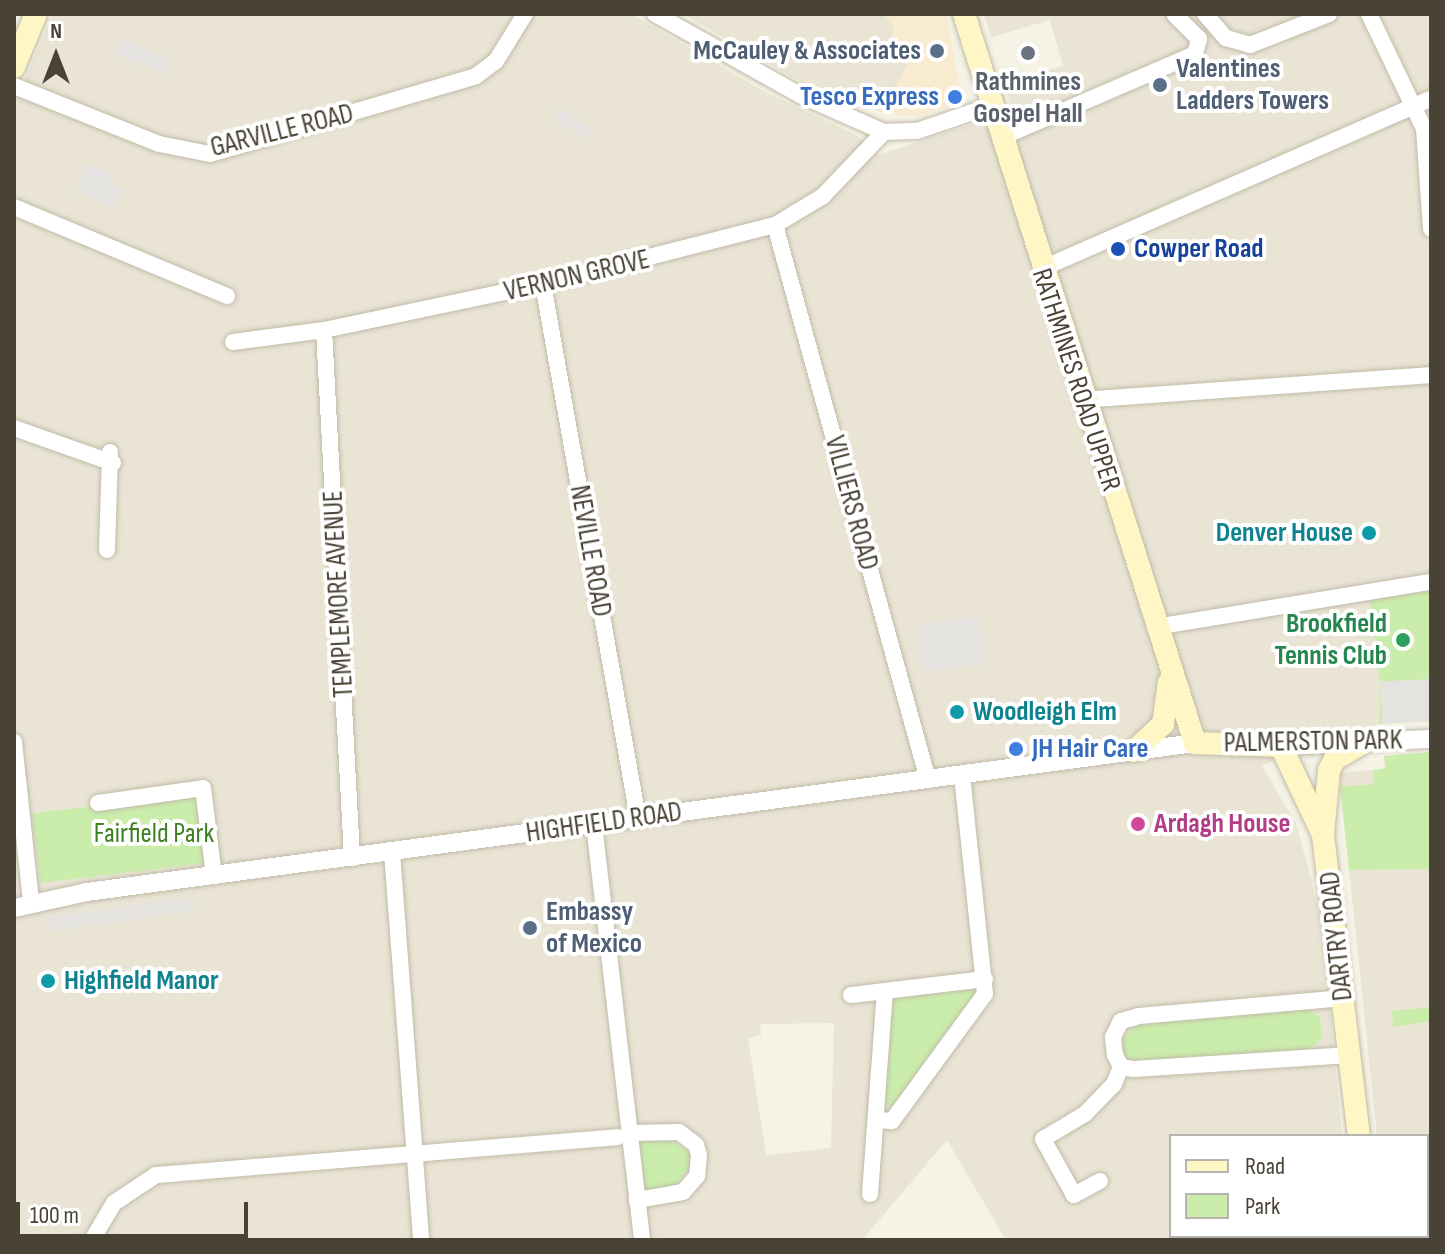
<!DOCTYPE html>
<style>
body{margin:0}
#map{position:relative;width:1445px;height:1254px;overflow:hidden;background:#f5f2e6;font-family:"Sofia Sans Condensed",sans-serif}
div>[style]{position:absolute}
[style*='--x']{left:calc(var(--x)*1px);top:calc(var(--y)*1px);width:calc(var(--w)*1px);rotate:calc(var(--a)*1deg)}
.residential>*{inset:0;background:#e9e4d4}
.commercial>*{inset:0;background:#f9ebd0}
.green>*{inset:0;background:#caedab;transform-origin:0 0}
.parking>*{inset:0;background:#e5e3df;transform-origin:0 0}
.roads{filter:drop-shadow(0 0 2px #c1bba8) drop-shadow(0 0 2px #c1bba8)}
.minor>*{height:16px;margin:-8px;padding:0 8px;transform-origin:8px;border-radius:8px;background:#fff}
.tertiary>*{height:18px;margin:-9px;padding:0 9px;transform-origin:9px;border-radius:9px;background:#fff}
.secondary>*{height:22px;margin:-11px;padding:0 11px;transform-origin:11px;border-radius:11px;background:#fff6c6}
.dots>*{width:22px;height:22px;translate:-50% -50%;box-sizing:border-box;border:4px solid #fff;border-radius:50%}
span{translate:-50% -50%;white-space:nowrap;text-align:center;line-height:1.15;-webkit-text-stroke:8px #fff;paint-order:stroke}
.service-label{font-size:28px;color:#4e5e75;font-weight:700}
.right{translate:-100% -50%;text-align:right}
.left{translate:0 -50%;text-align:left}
.worship-label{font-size:28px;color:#5b616d;font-weight:700}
.shop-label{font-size:28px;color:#366cbe;font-weight:700}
.street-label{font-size:28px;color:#494335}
.transit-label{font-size:28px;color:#164399;font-weight:700}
.culture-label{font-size:28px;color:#0d838f;font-weight:700}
.leisure-label{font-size:28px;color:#27864d;font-weight:700}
.hotel-label{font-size:28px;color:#b23c85;font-weight:700}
.park-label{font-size:28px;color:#3d8022}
.frame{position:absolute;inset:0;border:16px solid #494335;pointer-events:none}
.legend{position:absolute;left:1169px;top:1134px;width:260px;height:104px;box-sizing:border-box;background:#fff;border:2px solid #b6b4ae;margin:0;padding:10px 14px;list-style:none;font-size:24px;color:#494335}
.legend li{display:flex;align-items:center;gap:16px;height:40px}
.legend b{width:40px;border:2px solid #b6b4ae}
.north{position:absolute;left:16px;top:16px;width:80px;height:80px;-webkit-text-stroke:6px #fff;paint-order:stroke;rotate:0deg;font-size:22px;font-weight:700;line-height:32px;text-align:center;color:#494335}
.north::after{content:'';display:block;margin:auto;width:28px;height:36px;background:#494335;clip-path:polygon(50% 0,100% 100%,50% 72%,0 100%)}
.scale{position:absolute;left:16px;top:1202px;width:232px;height:36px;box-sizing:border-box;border:4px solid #494335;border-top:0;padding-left:10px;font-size:24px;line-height:28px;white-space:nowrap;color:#494335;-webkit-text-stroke:6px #fff;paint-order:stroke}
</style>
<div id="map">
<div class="residential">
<i style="clip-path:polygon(evenodd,53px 14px,631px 14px,765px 92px,856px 135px,878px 155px,1012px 111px,1004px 82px,1063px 66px,1050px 20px,991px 37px,984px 14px,1431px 14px,1431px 591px,1369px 599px,1380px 682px,1379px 724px,1262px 765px,1296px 824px,1312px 882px,1322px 927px,1342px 1136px,1171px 1136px,1171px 1236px,1351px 1240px,1006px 1240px,947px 1140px,862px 1240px,14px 1240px,14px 104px,53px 14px,834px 1023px,831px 1148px,766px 1155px,748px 1038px,761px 1035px,760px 1024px,834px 1023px)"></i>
<i style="clip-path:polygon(683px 14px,884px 14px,894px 28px,890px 43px,908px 65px,881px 112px,806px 85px)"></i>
<i style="clip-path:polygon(1431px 752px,1431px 1240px,1390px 1240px,1389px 1236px,1427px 1236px,1427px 1136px,1377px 1136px,1339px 773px,1385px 769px,1384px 756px)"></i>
</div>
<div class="commercial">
<i style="clip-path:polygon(884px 14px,947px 14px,962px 104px,911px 117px,881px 112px,908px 65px,890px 43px,894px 28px)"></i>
</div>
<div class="green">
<i style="clip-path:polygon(1431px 591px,1431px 721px,1379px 724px,1380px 682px,1369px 598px)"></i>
<i style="clip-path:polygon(1431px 752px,1431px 869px,1349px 870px,1340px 787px,1374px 784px,1374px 770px,1386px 768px,1384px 756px)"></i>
<i style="left:200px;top:793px;width:70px;height:169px;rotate:83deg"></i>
<i style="clip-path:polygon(969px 988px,975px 995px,895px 1106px,884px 1105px,891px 1002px,896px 996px)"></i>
<i style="clip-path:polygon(1431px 1007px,1431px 1021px,1393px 1027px,1392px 1011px)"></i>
<i style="clip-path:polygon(1306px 1008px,1320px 1017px,1322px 1038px,1310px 1049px,1134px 1063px,1124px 1056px,1121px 1041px,1138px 1022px)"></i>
<i style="clip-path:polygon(663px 1137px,690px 1152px,690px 1167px,673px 1188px,640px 1192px,633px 1140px)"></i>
</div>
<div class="parking">
<i style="left:120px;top:39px;width:54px;height:17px;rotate:20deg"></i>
<i style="clip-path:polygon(559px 107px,593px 129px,587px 139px,552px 119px)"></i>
<i style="clip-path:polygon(87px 163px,113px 174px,109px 184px,123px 189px,115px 209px,76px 193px)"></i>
<i style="left:979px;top:616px;width:48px;height:63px;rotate:82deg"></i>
<i style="left:1429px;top:679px;width:42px;height:49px;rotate:87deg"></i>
<i style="left:192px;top:897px;width:14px;height:145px;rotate:82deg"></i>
</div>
<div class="roads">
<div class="minor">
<i style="--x:655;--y:14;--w:166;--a:29.2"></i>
<i style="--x:800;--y:95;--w:92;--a:23.8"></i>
<i style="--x:884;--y:132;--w:33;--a:-2"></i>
<i style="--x:917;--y:131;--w:77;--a:-18.9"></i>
<i style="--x:1205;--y:14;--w:32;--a:49"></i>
<i style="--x:1226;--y:38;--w:25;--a:16"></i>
<i style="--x:1250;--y:45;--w:85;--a:-21.4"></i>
<i style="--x:1369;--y:14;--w:127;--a:64.4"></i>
<i style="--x:1424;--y:129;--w:100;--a:86"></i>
<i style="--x:14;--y:86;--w:156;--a:21.8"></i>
<i style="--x:159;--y:144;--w:52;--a:11.1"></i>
<i style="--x:210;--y:154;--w:277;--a:-16.3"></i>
<i style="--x:476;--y:76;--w:25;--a:-37"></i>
<i style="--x:496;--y:61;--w:55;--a:-58.3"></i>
<i style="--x:1000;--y:138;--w:212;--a:-23.3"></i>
<i style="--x:1195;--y:54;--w:16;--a:-75"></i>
<i style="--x:1199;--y:39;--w:35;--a:-135"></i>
<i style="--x:14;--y:207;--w:231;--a:22.7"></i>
<i style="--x:775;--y:225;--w:576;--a:74.59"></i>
<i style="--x:1041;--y:269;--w:425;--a:-23.6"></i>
<i style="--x:543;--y:284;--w:542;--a:79.91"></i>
<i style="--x:324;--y:330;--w:529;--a:86.96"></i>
<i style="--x:233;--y:342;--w:92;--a:-7.5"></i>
<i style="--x:324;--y:330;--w:224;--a:-11.9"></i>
<i style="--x:543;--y:284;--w:239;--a:-14.3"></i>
<i style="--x:775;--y:225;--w:56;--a:-31.1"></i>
<i style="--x:823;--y:196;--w:88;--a:-46.4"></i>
<i style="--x:1082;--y:400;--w:350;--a:-4.1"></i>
<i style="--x:14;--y:428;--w:105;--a:19.5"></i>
<i style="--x:107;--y:550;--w:98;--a:-88.2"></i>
<i style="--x:1155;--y:627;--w:280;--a:-9.3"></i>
<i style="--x:14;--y:742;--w:161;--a:83.9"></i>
<i style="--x:98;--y:803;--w:106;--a:-8.1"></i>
<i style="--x:203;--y:788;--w:89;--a:82.9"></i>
<i style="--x:594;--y:824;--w:419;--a:83.4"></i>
<i style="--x:392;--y:852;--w:389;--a:85.7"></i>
<i style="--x:851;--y:995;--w:135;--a:-6.8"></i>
<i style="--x:1344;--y:998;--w:206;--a:175"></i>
<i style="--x:1139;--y:1016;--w:19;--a:164"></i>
<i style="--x:1121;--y:1021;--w:18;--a:117"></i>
<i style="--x:1113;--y:1037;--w:18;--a:84"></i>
<i style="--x:1115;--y:1055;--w:13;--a:63"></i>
<i style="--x:1121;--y:1067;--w:13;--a:9"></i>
<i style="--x:1134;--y:1069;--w:216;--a:-3.7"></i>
<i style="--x:877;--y:1120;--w:15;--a:4"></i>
<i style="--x:892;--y:1121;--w:157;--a:-53.8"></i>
<i style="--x:985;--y:994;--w:220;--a:-96"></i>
<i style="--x:630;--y:1133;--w:49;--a:-1.2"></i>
<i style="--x:679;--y:1132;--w:21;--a:37"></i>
<i style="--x:696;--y:1145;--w:10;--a:73"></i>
<i style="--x:699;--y:1155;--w:21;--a:95"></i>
<i style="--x:697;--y:1176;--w:21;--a:131"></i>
<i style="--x:683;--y:1192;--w:47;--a:170.1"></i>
<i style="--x:1100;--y:1181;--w:30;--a:152"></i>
<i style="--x:1074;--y:1195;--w:64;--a:-119"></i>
<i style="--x:1043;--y:1139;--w:49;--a:-30.8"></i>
<i style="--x:1085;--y:1114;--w:42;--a:-46"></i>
<i style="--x:1114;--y:1084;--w:18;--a:-68"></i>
<i style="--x:870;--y:1194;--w:203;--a:-85.8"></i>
<i style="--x:92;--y:1240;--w:43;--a:-59.3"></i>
<i style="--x:114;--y:1203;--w:50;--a:-33.7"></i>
<i style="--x:156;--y:1175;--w:463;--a:-4.7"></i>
</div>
<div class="tertiary">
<i style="--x:1281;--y:746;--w:150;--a:-2.7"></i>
<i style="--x:14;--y:908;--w:75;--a:-12.4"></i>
<i style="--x:87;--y:892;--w:1118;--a:-7.66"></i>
</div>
<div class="secondary">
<i style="--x:964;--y:14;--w:765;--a:72.42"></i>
<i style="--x:1195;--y:743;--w:86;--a:2"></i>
<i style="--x:1281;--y:746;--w:98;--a:64.7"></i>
<i style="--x:1323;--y:835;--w:303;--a:83.2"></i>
<i style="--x:14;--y:67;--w:57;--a:-67.5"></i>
<i style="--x:1134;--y:751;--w:40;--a:-43"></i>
<i style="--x:1163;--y:724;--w:42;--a:-81.9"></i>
<i style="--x:1323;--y:834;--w:64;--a:-84.6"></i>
<i style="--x:1329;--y:770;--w:13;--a:-61"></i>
<i style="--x:1335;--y:759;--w:30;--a:-30"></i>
<i style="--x:1369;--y:1236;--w:4;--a:76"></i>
</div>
</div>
<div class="dots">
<i style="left:937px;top:51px;background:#5c6f8a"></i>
<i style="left:1028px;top:53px;background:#6b7280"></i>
<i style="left:1160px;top:85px;background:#5c6f8a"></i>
<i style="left:955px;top:97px;background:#3f7fe0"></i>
<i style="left:1118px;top:249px;background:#1a4fb4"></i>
<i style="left:1369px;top:533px;background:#0f9aa8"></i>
<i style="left:1403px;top:640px;background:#2e9e5b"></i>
<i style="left:957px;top:712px;background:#0f9aa8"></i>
<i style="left:1016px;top:749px;background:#3f7fe0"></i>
<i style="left:1138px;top:824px;background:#d1479c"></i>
<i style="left:530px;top:928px;background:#5c6f8a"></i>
<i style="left:48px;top:981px;background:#0f9aa8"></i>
</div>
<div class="service-label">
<span class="right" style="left:921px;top:51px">McCauley &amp; Associates</span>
<span class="left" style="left:1176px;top:85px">Valentines<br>Ladders Towers</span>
<span class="left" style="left:546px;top:928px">Embassy<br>of Mexico</span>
</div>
<div class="worship-label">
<span style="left:1028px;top:98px">Rathmines<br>Gospel Hall</span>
</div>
<div class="shop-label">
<span class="right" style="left:939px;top:97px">Tesco Express</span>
<span class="left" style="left:1032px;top:749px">JH Hair Care</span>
</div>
<div class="street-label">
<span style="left:282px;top:131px;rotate:-14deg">GARVILLE ROAD</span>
<span style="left:577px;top:276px;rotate:-13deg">VERNON GROVE</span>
<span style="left:1076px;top:380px;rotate:72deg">RATHMINES ROAD UPPER</span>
<span style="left:851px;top:503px;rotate:75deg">VILLIERS ROAD</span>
<span style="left:590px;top:551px;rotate:80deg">NEVILLE ROAD</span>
<span style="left:339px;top:594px;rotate:-93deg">TEMPLEMORE AVENUE</span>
<span style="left:1313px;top:742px;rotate:-1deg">PALMERSTON PARK</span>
<span style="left:604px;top:823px;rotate:-8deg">HIGHFIELD ROAD</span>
<span style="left:1337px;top:936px;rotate:-96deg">DARTRY ROAD</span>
</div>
<div class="transit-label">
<span class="left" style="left:1134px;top:249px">Cowper Road</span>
</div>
<div class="culture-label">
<span class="right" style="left:1353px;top:533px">Denver House</span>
<span class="left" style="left:973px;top:712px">Woodleigh Elm</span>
<span class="left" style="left:64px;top:981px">Highfield Manor</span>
</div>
<div class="leisure-label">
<span class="right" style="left:1387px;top:640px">Brookfield<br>Tennis Club</span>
</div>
<div class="hotel-label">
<span class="left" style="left:1154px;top:824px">Ardagh House</span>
</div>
<div class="park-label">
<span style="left:154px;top:834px">Fairfield Park</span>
</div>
<div class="frame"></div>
<ul class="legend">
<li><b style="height:10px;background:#fff6c6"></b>Road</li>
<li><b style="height:22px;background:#caedab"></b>Park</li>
</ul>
<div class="north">N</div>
<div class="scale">100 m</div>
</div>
